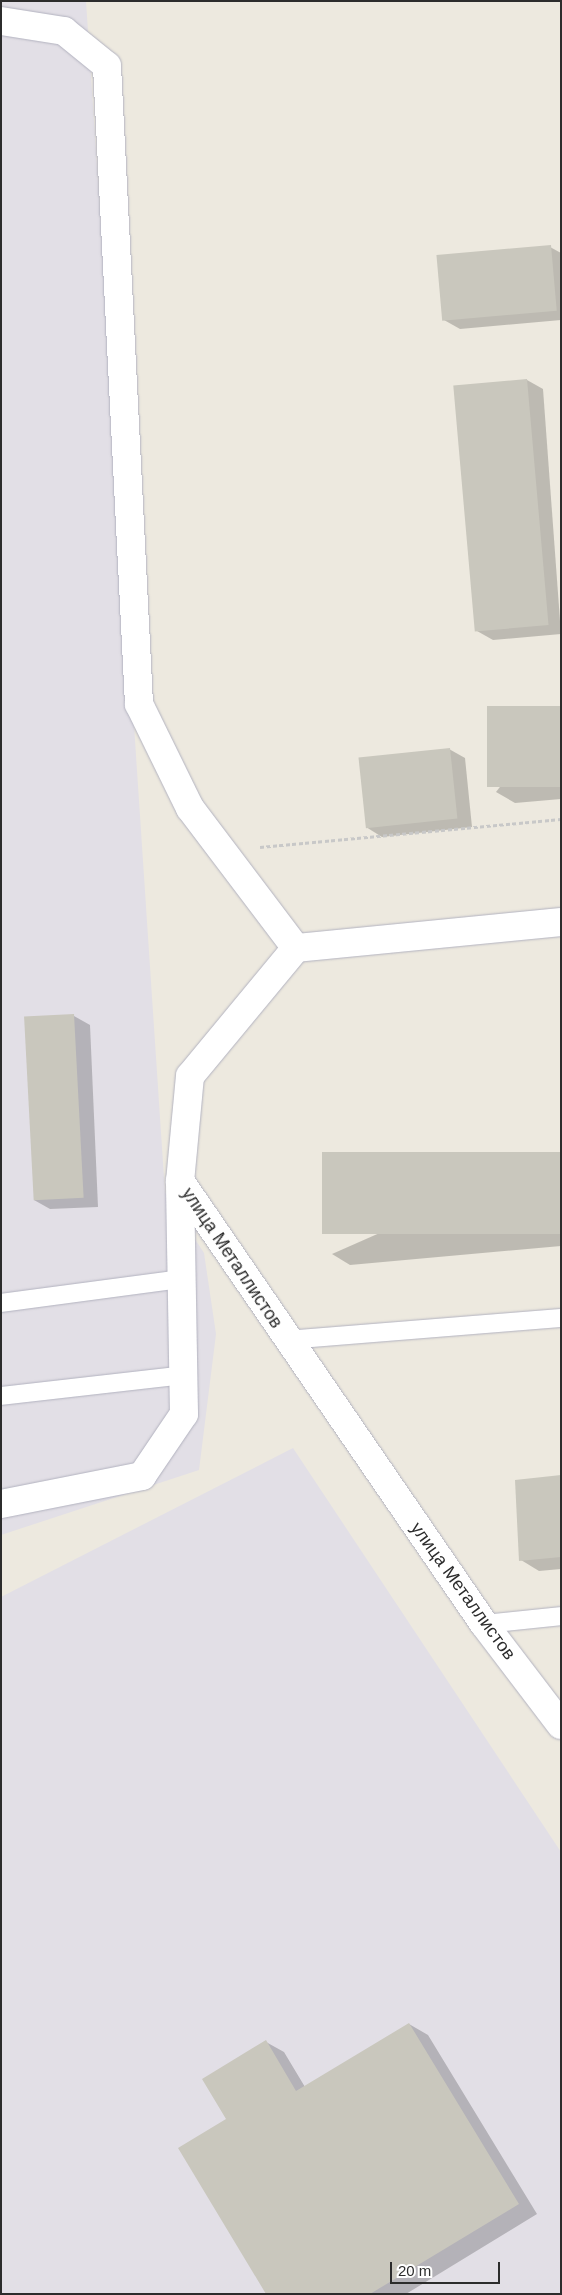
<!DOCTYPE html>
<meta charset="utf-8">
<style>
body{margin:0}
#map{position:relative;width:562px;height:2295px;overflow:hidden;background:#ede9df;font-family:Helvetica,sans-serif}
div>[style]{position:absolute}
[style*='--x']{left:calc(var(--x)*1px);top:calc(var(--y)*1px);width:calc(var(--w)*1px);rotate:calc(var(--a)*1deg)}
.industrial>*{inset:0;background:#e2dfe6}
.shadow>*{inset:0;background:#0003}
.building>*{inset:0;background:#c9c7bd;transform-origin:0 0}
.path>*{height:3px;margin-top:-1.5px;transform-origin:0;background:repeating-linear-gradient(90deg,#c8c8c8 0 4px,transparent 0 6.5px)}
.roads{filter:drop-shadow(0 0 1px #b2b2bf) drop-shadow(0 0 1px #b2b2bf)}
.service>*{height:18px;margin:-9px;padding:0 9px;transform-origin:9px;border-radius:9px;background:#fff}
.minor>*{height:28px;margin:-14px;padding:0 14px;transform-origin:14px;border-radius:14px;background:#fff}
.tertiary>*{height:28px;margin:-14px;padding:0 14px;transform-origin:14px;border-radius:14px;background:#fff}
span{translate:-50% -50%;white-space:nowrap;text-align:center;line-height:1.15;-webkit-text-stroke:4.5px #fff;paint-order:stroke}
.street-label{font-size:18px;color:#2c2c2c}
.frame{position:absolute;inset:0;border:2px solid #2c2c2c;pointer-events:none}
.scale{position:absolute;left:390px;top:2262px;width:110px;height:22px;box-sizing:border-box;border:2px solid #2c2c2c;border-top:0;padding-left:6px;font-size:15px;line-height:18px;white-space:nowrap;color:#2c2c2c;-webkit-text-stroke:4px #fff;paint-order:stroke}
</style>
<div id="map">
<div class="industrial">
<i style="clip-path:polygon(1px 1px,86px 1px,165px 1193px,204px 1253px,216px 1334px,199px 1470px,1px 1535px)"></i>
<i style="clip-path:polygon(293px 1448px,561px 1852px,561px 2294px,1px 2294px,1px 1597px)"></i>
</div>
<div class="shadow">
<i style="clip-path:polygon(550px 247px,561px 253px,561px 320px,460px 329px,444px 320px)"></i>
<i style="clip-path:polygon(527px 380px,543px 389px,561px 634px,493px 640px,477px 631px)"></i>
<i style="clip-path:polygon(561px 708px,561px 799px,515px 803px,496px 792px)"></i>
<i style="clip-path:polygon(449px 749px,465px 758px,472px 827px,382px 837px,366px 827px)"></i>
<i style="clip-path:polygon(74px 1016px,90px 1025px,98px 1207px,50px 1209px,34px 1200px)"></i>
<i style="clip-path:polygon(561px 1153px,561px 1246px,350px 1265px,332px 1254px)"></i>
<i style="clip-path:polygon(561px 1477px,561px 1569px,539px 1571px,521px 1560px)"></i>
<i style="clip-path:polygon(409px 2024px,428px 2035px,537px 2214px,406px 2294px,268px 2294px,228px 2119px,266px 2042px,284px 2052px,305px 2087px)"></i>
</div>
<div class="building">
<i style="left:551px;top:245px;width:66px;height:115px;rotate:85deg"></i>
<i style="left:527px;top:379px;width:247px;height:74px;rotate:85deg"></i>
<i style="left:561px;top:706px;width:81px;height:74px;rotate:90deg"></i>
<i style="left:450px;top:748px;width:71px;height:92px;rotate:84deg"></i>
<i style="left:74px;top:1014px;width:184px;height:50px;rotate:87deg"></i>
<i style="left:561px;top:1152px;width:82px;height:239px;rotate:90deg"></i>
<i style="clip-path:polygon(561px 1475px,561px 1557px,519px 1561px,515px 1480px)"></i>
<i style="clip-path:polygon(409px 2023px,519px 2204px,370px 2294px,266px 2294px,178px 2148px,226px 2119px,202px 2079px,266px 2040px,296px 2091px)"></i>
</div>
<div class="path">
<i style="--x:260;--y:847;--w:302;--a:-5.3"></i>
</div>
<div class="roads">
<div class="service">
<i style="--x:1;--y:1303;--w:183;--a:-7.6"></i>
<i style="--x:286;--y:1340;--w:276;--a:-4.6"></i>
<i style="--x:1;--y:1396;--w:184;--a:-6.5"></i>
<i style="--x:484;--y:1624;--w:77;--a:-5.9"></i>
</div>
<div class="minor">
<i style="--x:1;--y:21;--w:64;--a:9"></i>
<i style="--x:64;--y:31;--w:55;--a:39.1"></i>
<i style="--x:107;--y:66;--w:639;--a:87.13"></i>
<i style="--x:139;--y:704;--w:116;--a:63.9"></i>
<i style="--x:190;--y:808;--w:176;--a:52.9"></i>
<i style="--x:296;--y:948;--w:166;--a:129.6"></i>
<i style="--x:190;--y:1076;--w:105;--a:95.4"></i>
<i style="--x:180;--y:1181;--w:537;--a:55.54"></i>
<i style="--x:484;--y:1624;--w:127;--a:52.7"></i>
<i style="--x:1;--y:1504;--w:144;--a:-11.2"></i>
<i style="--x:142;--y:1476;--w:75;--a:-55.9"></i>
<i style="--x:184;--y:1414;--w:233;--a:-91"></i>
</div>
<div class="tertiary">
<i style="--x:296;--y:948;--w:266;--a:-5.6"></i>
</div>
</div>
<div class="street-label">
<span style="left:232px;top:1258px;rotate:56deg">улица Металлистов</span>
<span style="left:463px;top:1591px;rotate:54deg">улица Металлистов</span>
</div>
<div class="frame"></div>
<div class="scale">20 m</div>
</div>
